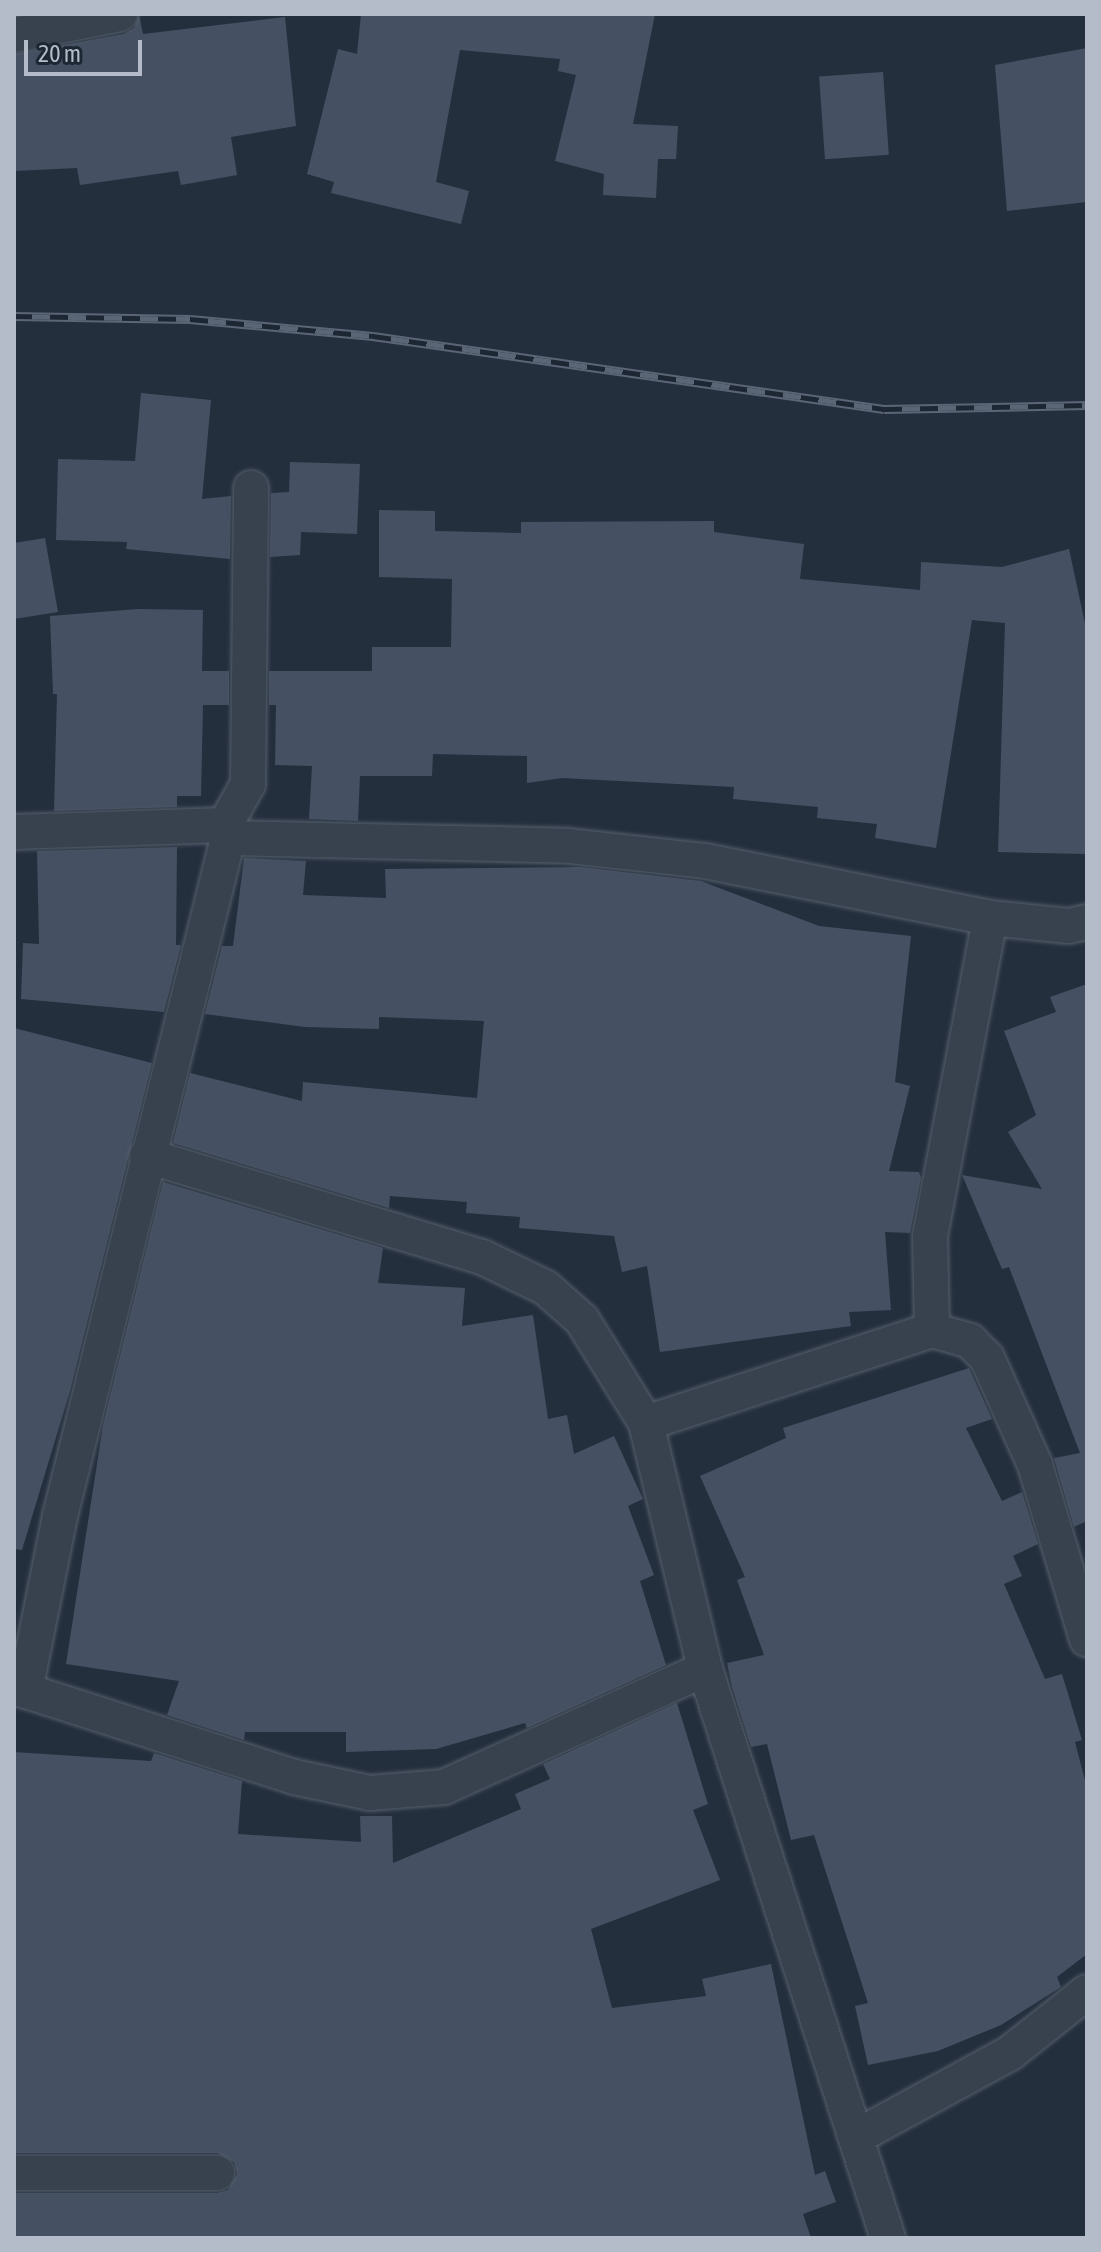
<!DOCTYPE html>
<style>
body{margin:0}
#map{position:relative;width:1101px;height:2252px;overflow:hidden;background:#242f3e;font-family:"Asap Condensed",sans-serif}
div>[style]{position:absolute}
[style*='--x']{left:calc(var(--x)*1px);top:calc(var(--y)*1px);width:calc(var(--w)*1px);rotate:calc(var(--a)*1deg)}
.building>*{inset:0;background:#455162;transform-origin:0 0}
.roads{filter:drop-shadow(0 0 2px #565f6c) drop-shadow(0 0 2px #565f6c)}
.street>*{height:34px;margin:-17px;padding:0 17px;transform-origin:17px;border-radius:17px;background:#38414e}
.rail>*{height:9px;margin-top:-4.5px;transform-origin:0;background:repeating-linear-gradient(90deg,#1d2633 0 18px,#5a6575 0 36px);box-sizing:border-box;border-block:2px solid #5a6575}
span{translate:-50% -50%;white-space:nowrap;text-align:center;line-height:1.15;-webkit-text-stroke:7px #1d2633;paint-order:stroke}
.frame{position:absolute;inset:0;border:16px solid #b4bcc9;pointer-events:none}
.scale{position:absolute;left:24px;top:40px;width:118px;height:36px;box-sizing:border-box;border:4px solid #b4bcc9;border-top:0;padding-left:10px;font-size:24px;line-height:28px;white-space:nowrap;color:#b4bcc9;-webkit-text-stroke:6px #1d2633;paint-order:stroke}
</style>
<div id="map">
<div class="building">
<i style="clip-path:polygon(139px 14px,143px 34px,285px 17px,296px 126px,231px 137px,237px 175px,181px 185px,178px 171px,80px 185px,77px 168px,14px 171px,14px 54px,124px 34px,134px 28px)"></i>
<i style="clip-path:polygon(361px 14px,655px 14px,633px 124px,678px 126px,676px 159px,658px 159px,656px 198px,603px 195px,604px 174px,555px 161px,576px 75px,558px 71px,560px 59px,460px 50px,436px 182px,469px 191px,461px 224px,331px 193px,334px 182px,307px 174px,338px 49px,357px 54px)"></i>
<i style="clip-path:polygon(1087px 48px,1087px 202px,1007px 211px,995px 65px)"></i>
<i style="left:883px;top:72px;width:83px;height:64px;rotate:86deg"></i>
<i style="clip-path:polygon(141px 393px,211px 400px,202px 499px,231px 496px,230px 559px,126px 549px,127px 542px,56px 540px,58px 459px,135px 461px)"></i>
<i style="clip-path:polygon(290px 462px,360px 464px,357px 534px,301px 532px,300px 555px,270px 557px,271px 493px,289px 492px)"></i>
<i style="clip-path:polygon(379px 510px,435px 511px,435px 531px,521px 533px,521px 522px,714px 521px,714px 532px,804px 544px,800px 579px,920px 590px,921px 562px,1002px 567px,1069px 549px,1087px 633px,1087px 854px,998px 852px,1005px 623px,972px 620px,936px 848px,875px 838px,877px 824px,817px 818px,818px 807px,733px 799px,734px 787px,562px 778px,527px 783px,527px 756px,433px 754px,432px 776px,360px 776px,358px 821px,309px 819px,312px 766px,275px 765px,276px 705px,269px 705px,269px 671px,372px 671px,372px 647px,451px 647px,452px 579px,379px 577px)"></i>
<i style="clip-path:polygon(45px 538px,58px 612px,14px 619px,14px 543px)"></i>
<i style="clip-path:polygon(138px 609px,203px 610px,202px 671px,229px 671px,229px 705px,203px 705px,201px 796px,177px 796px,177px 807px,54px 811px,57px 694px,53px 694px,50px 616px)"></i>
<i style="clip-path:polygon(177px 847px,176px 945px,181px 945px,164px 1012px,21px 999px,23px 943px,39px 944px,37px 851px)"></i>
<i style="clip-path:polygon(244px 858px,306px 861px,303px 895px,386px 898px,385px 869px,580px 867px,701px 881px,819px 926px,911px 936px,895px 1082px,910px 1086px,889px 1171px,919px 1172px,921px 1178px,910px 1233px,885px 1232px,891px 1310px,849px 1312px,851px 1326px,660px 1352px,647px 1266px,622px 1272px,614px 1236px,519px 1228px,520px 1217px,466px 1213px,467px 1202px,390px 1196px,389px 1208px,173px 1143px,190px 1073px,302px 1101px,303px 1082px,477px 1098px,484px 1021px,379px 1017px,379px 1029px,305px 1027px,205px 1014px,222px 946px,233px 946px)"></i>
<i style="clip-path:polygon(1087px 984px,1087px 1521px,1074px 1527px,1054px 1458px,1080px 1453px,1009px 1267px,1002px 1269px,962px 1175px,1042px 1189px,1008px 1132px,1036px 1115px,1004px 1031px,1056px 1012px,1050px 997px)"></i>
<i style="clip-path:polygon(14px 1028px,152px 1063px,70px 1391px,22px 1550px,14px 1549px)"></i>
<i style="clip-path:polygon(163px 1182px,383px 1248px,378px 1283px,465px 1288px,462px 1326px,533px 1315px,548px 1419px,567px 1415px,574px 1454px,614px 1436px,643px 1499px,628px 1506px,654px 1575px,640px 1581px,666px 1665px,527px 1728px,525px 1723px,436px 1749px,346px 1752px,346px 1732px,245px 1732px,244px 1740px,167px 1715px,179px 1681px,66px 1664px,103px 1425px)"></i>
<i style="clip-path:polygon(969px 1368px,992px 1419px,966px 1428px,1002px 1501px,1022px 1492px,1038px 1544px,1013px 1556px,1022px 1576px,1004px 1584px,1045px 1679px,1062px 1674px,1082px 1740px,1075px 1742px,1087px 1788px,1087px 1954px,1057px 1977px,1061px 1987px,1001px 2025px,938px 2051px,868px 2065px,855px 2006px,868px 2003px,814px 1835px,791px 1840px,767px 1744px,751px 1747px,732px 1687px,727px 1663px,764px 1655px,737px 1580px,745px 1577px,700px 1476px,786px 1438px,783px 1428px)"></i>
<i style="clip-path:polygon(677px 1703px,708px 1804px,693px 1810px,720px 1880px,591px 1929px,612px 2008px,706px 1996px,702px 1979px,771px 1964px,815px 2175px,825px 2171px,836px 2202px,803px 2214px,811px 2238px,14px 2238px,14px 2193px,217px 2193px,228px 2190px,237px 2174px,234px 2162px,217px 2153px,14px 2153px,14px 1752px,151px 1761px,154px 1753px,242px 1781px,238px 1834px,361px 1842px,360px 1816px,392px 1816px,393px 1863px,521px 1809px,515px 1794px,550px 1779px,543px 1764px)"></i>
</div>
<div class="roads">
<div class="street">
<i style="--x:14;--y:35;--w:108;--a:-11.2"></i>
<i style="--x:14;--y:832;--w:211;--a:-1.9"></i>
<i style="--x:228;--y:838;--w:341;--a:1.3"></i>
<i style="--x:569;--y:846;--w:137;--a:6.3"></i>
<i style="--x:705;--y:861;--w:291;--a:11.3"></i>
<i style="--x:990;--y:918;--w:79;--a:5.8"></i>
<i style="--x:1069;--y:926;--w:18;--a:-13"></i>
<i style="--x:147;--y:1156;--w:350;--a:16.8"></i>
<i style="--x:482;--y:1257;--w:71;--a:25.8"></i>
<i style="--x:546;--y:1288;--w:48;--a:41.6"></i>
<i style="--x:582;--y:1320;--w:121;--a:58.1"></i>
<i style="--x:646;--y:1423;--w:253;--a:76.5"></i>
<i style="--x:705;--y:1669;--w:598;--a:72.17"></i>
<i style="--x:932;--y:1330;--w:94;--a:-91.2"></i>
<i style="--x:930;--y:1236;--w:324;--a:-79.3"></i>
<i style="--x:646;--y:1423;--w:301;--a:-18"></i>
<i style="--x:932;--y:1330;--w:40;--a:16"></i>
<i style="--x:970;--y:1341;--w:24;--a:45"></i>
<i style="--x:987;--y:1358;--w:117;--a:65.8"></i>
<i style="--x:1035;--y:1465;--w:182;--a:73.4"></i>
<i style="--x:14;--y:1687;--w:294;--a:17.8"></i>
<i style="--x:294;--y:1777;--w:78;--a:11.9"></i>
<i style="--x:370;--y:1793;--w:74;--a:-4.6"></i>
<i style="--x:444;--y:1787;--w:286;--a:-24.3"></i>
<i style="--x:25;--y:1691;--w:178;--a:-78.7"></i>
<i style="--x:60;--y:1516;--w:699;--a:-76.08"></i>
<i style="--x:228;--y:838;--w:13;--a:-103"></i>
<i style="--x:225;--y:825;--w:47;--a:-60.7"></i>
<i style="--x:248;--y:784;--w:296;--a:-89.4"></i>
<i style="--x:858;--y:2136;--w:173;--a:-28.6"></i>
<i style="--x:1010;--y:2053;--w:98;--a:-38.4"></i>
<i style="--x:14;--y:2173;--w:203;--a:0"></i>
</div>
</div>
<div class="rail">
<i style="--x:14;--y:316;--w:176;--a:1"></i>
<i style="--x:190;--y:319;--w:184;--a:5.3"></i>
<i style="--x:373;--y:336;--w:516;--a:8.13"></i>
<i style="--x:884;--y:409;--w:203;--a:-1.1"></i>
</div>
<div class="frame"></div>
<div class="scale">20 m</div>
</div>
